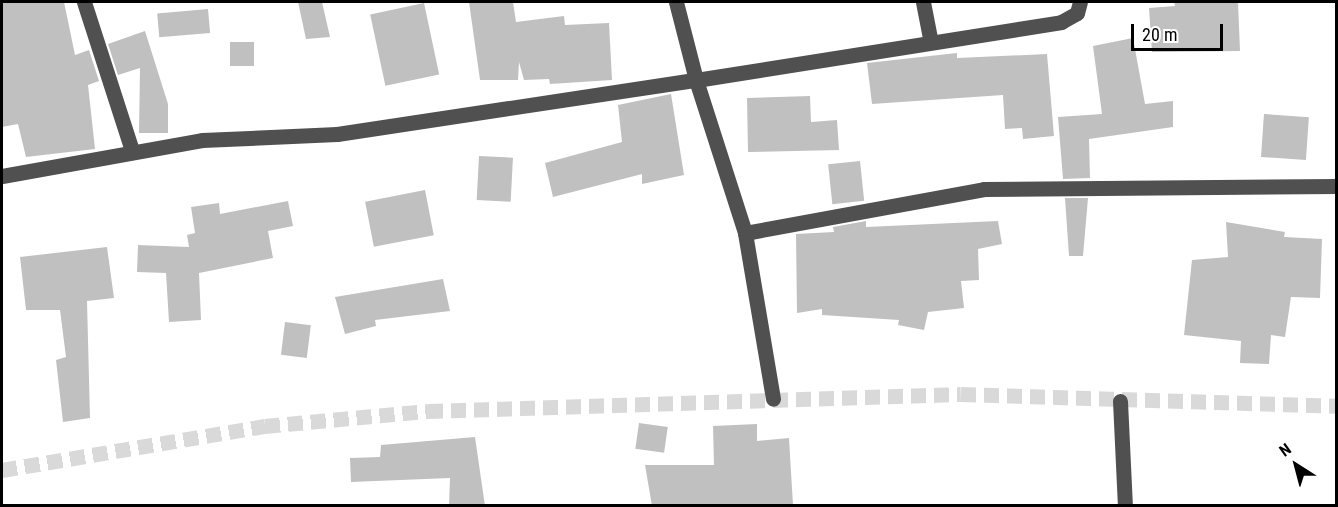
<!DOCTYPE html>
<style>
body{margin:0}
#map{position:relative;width:1338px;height:507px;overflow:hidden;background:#fff;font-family:"Roboto Condensed",sans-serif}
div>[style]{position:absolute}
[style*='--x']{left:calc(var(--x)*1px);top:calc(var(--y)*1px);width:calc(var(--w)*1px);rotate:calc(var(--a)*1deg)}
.building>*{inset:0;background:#c0c0c0;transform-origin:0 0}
.minor-tunnel>*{height:15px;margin-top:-7.5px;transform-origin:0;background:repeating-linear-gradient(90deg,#d9d9d9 0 15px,transparent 0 23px)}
.minor>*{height:15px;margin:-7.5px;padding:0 7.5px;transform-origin:7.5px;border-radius:7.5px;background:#505050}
span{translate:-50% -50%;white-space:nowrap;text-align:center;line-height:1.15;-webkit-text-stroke:4.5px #fff;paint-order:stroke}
.frame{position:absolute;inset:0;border:3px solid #000;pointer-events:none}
.north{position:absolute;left:1266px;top:435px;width:60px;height:60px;-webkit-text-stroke:4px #fff;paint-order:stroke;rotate:324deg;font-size:16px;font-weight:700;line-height:24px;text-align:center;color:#000}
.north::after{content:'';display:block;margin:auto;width:21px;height:27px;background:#000;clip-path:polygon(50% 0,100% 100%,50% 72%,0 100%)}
.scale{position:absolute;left:1131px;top:24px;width:92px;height:27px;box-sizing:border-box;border:3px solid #000;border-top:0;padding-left:8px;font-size:18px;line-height:21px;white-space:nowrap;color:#000;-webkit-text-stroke:4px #fff;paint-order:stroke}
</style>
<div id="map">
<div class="building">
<i style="clip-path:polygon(2px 2px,64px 2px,75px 55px,89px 50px,99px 81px,88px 85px,95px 149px,26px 157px,18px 124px,2px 127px)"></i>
<i style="clip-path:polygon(298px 2px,322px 2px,330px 37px,306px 39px)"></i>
<i style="clip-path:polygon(469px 2px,513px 2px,516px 22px,564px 16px,565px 25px,609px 23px,612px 80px,550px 84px,549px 79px,524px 80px,519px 62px,518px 80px,480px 80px)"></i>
<i style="clip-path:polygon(1174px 2px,1238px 2px,1240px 51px,1152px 52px,1149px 8px,1175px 6px)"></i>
<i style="left:424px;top:3px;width:73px;height:55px;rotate:78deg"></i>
<i style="left:208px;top:9px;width:24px;height:51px;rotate:85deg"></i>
<i style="clip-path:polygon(145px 31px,168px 104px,168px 133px,139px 133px,140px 68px,118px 75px,108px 44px)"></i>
<i style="clip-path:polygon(1133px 38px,1145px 104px,1173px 101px,1173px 127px,1089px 139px,1090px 178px,1063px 179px,1058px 117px,1102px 114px,1093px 46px)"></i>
<i style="left:230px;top:42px;width:24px;height:24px"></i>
<i style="clip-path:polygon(957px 53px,957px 58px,1047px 54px,1054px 136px,1023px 139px,1022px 128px,1005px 129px,1003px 95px,872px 104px,867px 63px)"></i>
<i style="clip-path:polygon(671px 94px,684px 175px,642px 184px,642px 174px,553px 197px,545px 163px,622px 142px,618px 105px)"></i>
<i style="clip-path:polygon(810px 96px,811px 122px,837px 120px,839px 150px,748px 152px,747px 98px)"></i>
<i style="left:1264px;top:114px;width:45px;height:43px;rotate:4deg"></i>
<i style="left:479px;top:156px;width:34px;height:44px;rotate:3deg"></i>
<i style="left:860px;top:161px;width:40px;height:32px;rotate:84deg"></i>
<i style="left:425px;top:190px;width:46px;height:61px;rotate:79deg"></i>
<i style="clip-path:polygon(1065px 198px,1088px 198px,1083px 256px,1069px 256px)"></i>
<i style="clip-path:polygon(288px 201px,293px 226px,268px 231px,273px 258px,199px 273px,201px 320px,169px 322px,166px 273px,137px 272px,138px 245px,189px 247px,187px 235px,195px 233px,191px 207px,219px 203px,220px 214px)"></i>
<i style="clip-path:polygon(866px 221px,866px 227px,998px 221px,1002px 244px,978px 249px,979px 280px,961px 281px,964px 308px,928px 312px,924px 330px,898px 325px,899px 320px,822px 315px,822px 309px,797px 313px,796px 234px,834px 232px,833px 227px)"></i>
<i style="clip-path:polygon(1226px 222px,1285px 232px,1284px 237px,1322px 239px,1320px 298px,1291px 297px,1285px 337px,1271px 335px,1269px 364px,1240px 363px,1241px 341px,1184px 335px,1192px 260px,1228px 257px)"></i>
<i style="clip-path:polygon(107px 247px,114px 298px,87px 301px,90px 418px,63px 422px,56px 360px,66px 357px,60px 310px,26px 310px,20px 257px)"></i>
<i style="clip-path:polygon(443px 279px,450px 311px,375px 320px,376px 326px,345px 334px,335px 297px)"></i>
<i style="left:285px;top:322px;width:26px;height:33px;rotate:7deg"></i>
<i style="left:639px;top:423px;width:29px;height:26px;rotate:8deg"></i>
<i style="clip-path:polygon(757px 424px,757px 441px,789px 438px,793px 505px,652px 506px,645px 465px,714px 465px,713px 426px)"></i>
<i style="clip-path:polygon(475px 437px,485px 506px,449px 506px,450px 478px,351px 482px,350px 458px,380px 457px,381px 445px)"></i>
</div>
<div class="minor-tunnel">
<i style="--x:2;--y:470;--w:267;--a:-9.5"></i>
<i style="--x:265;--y:426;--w:164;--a:-5.3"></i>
<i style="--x:428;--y:411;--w:533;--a:-1.83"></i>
<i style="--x:961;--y:394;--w:375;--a:1.8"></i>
</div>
<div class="minor">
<i style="--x:84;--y:2;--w:157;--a:72.1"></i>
<i style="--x:676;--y:2;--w:81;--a:75.6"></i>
<i style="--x:696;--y:80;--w:370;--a:-9"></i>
<i style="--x:1061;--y:22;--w:18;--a:-29"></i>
<i style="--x:1077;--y:13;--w:11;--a:-75"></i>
<i style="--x:923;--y:2;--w:38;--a:79"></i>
<i style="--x:2;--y:176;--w:203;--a:-10.2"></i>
<i style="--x:202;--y:140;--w:135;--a:-2.5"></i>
<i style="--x:337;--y:134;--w:363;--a:-8.6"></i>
<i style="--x:696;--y:80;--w:161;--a:72.2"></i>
<i style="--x:745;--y:233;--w:168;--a:80.4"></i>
<i style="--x:745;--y:233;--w:243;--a:-10.4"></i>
<i style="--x:984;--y:189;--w:352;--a:-0.5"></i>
<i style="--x:1120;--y:401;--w:105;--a:87.3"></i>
</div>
<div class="frame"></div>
<div class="north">N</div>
<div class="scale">20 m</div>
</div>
